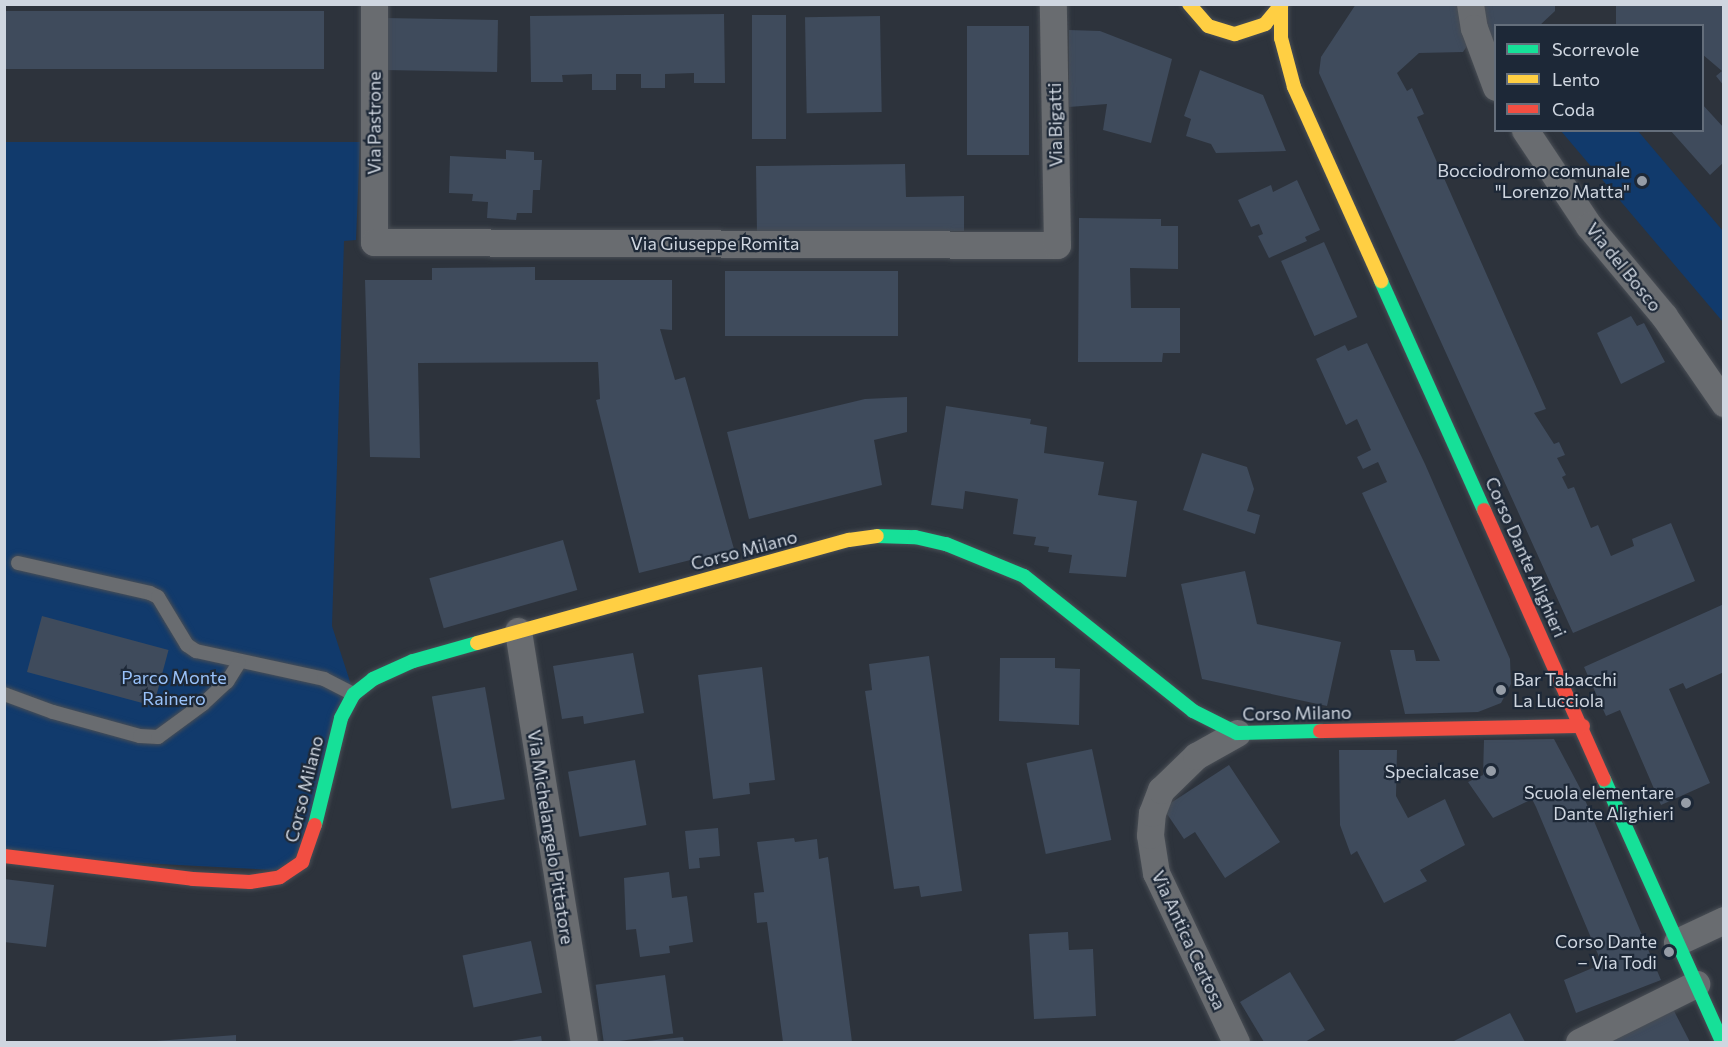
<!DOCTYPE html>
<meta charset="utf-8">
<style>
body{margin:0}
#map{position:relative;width:1728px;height:1047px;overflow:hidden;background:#2d333c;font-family:Commissioner,sans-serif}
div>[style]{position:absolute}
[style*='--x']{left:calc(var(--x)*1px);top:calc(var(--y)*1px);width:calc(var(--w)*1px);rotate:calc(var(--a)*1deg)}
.green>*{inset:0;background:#113a6c}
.building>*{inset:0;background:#3f4b5c;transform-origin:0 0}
.roads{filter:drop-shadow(0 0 2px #494e55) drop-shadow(0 0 2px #494e55)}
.lane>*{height:14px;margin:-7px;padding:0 7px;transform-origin:7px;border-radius:7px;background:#696c70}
.street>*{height:27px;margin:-13.5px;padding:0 13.5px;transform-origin:13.5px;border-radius:13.5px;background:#696c70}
.fast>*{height:14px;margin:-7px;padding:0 7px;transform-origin:7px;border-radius:7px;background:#16e098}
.slow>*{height:14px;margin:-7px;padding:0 7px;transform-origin:7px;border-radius:7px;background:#ffcf43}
.jam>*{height:14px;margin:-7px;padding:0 7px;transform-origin:7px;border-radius:7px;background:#f24e42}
.dots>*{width:16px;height:16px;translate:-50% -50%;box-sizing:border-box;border:3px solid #1d2837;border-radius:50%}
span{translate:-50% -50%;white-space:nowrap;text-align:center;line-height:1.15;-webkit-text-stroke:4.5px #1d2837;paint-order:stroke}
.street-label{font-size:18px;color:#cfd6e0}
.poi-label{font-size:18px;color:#cfd6e0}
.right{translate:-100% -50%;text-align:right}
.left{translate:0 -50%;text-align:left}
.park-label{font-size:18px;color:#99c2fa}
.frame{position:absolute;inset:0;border:6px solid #cfd6e0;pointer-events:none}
.legend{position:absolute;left:1494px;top:24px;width:210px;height:108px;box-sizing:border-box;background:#1d2837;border:2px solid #646e7b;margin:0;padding:8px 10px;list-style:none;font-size:18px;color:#cfd6e0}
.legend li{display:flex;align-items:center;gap:12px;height:30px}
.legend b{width:30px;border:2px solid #646e7b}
</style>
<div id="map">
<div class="green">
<i style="clip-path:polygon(1561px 131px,1638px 131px,1723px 231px,1723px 322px)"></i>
<i style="clip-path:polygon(5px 142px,360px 142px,356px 240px,344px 241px,332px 626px,354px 694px,292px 871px,5px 856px)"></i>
</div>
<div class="building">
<i style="clip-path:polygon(1356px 4px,1456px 4px,1471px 40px,1463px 52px,1419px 53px,1397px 73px,1407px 91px,1412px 88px,1424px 114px,1417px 117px,1546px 409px,1534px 413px,1554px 444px,1559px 442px,1565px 455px,1557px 458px,1566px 475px,1562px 477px,1568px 489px,1574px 487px,1591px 528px,1598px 525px,1611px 556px,1634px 546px,1632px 539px,1671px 523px,1695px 581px,1573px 633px,1319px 73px,1321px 57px)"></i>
<i style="clip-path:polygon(1616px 4px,1724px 4px,1724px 86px,1716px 76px,1722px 71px,1702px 54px,1702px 26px,1616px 26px)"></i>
<i style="clip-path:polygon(1478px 5px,1555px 5px,1555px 11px,1539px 26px,1496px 26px,1496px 49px)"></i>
<i style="left:4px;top:11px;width:320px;height:58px"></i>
<i style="clip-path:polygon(724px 14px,725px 83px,694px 83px,694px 73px,665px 74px,665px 88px,641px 88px,641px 74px,616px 74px,616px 90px,592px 90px,592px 74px,562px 75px,563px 82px,531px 82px,530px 16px)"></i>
<i style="left:752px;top:15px;width:34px;height:124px"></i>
<i style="left:880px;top:16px;width:96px;height:75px;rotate:89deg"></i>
<i style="left:385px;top:18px;width:113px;height:52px;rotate:1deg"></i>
<i style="left:967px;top:26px;width:62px;height:129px"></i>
<i style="clip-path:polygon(1069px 30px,1100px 31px,1172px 59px,1151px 143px,1103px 130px,1107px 104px,1069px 107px)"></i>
<i style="clip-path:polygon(1200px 70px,1263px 95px,1286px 151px,1216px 153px,1211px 144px,1186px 136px,1191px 119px,1184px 116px)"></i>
<i style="clip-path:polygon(1702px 104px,1724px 128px,1724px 162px,1710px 175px,1670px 130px,1702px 130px)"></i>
<i style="clip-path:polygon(506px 150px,534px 152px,534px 160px,542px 160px,540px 190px,533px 190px,532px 213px,517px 213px,516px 220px,487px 218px,488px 202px,472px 201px,473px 194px,449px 193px,450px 156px,506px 159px)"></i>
<i style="clip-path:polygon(905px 164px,906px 197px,964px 196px,964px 231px,757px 234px,756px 166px)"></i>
<i style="clip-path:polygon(1297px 180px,1320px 230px,1305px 237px,1307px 241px,1269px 258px,1258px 236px,1263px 234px,1259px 224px,1251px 227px,1238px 200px,1271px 185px,1273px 192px)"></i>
<i style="clip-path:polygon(1079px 218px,1161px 219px,1161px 226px,1178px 226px,1178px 269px,1130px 268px,1131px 308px,1180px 308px,1180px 353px,1163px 353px,1162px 362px,1078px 362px)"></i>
<i style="left:1324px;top:242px;width:82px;height:47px;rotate:66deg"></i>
<i style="clip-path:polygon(535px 267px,535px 280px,672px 280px,672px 330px,660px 329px,675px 380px,685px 377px,734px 549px,639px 573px,596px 400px,600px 399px,598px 362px,418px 363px,420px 458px,370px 457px,365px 280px,432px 280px,432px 268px)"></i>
<i style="left:898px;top:271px;width:65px;height:173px;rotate:90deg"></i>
<i style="clip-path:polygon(1631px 316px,1637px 326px,1644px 323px,1665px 362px,1621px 384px,1597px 333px)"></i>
<i style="clip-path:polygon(1367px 343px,1425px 464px,1510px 659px,1511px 684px,1501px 703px,1478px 712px,1405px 714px,1390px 650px,1414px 650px,1416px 661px,1440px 661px,1362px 493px,1387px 482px,1378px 462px,1363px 469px,1357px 457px,1371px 450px,1357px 419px,1346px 425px,1316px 359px,1345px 345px,1348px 351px)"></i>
<i style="clip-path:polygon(907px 397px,907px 432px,874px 440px,882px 485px,749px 519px,727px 432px,865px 399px)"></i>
<i style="clip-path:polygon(946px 406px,1031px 419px,1030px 424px,1047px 427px,1044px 453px,1104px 462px,1098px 495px,1137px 501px,1126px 577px,1069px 573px,1072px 555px,1048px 552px,1049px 547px,1034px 545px,1036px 537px,1013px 534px,1018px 499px,965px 491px,963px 509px,931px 505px)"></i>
<i style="clip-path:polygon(1202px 453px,1247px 467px,1254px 489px,1247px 511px,1260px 515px,1255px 534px,1183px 510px)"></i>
<i style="left:563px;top:540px;width:52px;height:139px;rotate:74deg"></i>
<i style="clip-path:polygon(1245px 571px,1257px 624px,1341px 642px,1327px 706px,1202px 679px,1181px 584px)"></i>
<i style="clip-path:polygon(1724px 604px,1724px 672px,1686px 689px,1683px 683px,1669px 689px,1710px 783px,1661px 805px,1620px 710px,1606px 716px,1584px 667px)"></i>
<i style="left:42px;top:616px;width:131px;height:58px;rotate:15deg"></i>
<i style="clip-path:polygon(633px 653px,644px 713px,584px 724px,583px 716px,562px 719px,553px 666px)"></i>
<i style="clip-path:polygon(929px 656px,962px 891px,921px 897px,919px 886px,894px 889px,865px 691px,872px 690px,869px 664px)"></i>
<i style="clip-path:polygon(1000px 658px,1055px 658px,1055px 668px,1080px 669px,1079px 725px,999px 721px)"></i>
<i style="clip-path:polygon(762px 667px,775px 780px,749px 783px,750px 794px,713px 799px,698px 675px)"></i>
<i style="left:485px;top:687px;width:114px;height:54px;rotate:80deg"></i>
<i style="clip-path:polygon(1554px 739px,1580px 788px,1661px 980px,1576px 1013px,1564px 980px,1602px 964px,1536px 807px,1532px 799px,1493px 818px,1468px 782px,1483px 775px,1484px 740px)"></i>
<i style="left:1092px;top:749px;width:93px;height:67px;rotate:78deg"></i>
<i style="clip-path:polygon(1339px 750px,1397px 750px,1396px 796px,1408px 818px,1445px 799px,1465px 845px,1420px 870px,1427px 881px,1384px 903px,1357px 851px,1351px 855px,1340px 825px)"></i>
<i style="left:635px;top:760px;width:66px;height:68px;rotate:80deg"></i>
<i style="clip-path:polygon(1229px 765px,1280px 842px,1225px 878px,1195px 832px,1184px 839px,1163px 808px)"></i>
<i style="clip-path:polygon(718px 828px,720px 856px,699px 858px,700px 868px,689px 869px,685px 831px)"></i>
<i style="clip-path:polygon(794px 838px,795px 842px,817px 839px,819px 859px,828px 857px,852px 1042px,783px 1042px,767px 922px,757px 923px,754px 893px,764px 892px,757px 842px)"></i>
<i style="clip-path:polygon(669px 872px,672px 898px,687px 896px,693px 942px,669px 946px,670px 953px,640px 957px,636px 929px,626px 930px,624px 878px)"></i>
<i style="clip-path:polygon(4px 879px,54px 885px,46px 947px,4px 942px)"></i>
<i style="clip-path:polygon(1068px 932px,1069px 950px,1093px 949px,1096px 1016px,1034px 1019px,1029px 934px)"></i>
<i style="left:531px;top:941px;width:53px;height:70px;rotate:78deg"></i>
<i style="clip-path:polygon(1290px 972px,1325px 1030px,1305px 1042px,1264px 1042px,1240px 1002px)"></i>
<i style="left:665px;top:975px;width:59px;height:70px;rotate:82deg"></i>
<i style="clip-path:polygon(1673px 1009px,1690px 1042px,1607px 1042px)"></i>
<i style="clip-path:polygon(1510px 1013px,1525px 1042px,1452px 1042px)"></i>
<i style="clip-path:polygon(236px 1035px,236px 1042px,156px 1042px,156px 1041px)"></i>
<i style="clip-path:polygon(541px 1036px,542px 1042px,510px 1042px,510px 1041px)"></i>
<i style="clip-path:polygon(683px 1037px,684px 1042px,647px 1042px,647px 1041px)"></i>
</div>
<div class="roads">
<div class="lane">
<i style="--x:18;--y:563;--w:135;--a:12.8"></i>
<i style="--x:150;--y:593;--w:9;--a:27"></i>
<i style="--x:158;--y:597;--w:56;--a:58.9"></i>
<i style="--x:187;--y:645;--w:11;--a:34"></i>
<i style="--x:196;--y:651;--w:131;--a:12.3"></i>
<i style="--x:324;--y:679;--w:34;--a:27"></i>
<i style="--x:4;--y:694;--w:52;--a:20.2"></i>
<i style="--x:53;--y:712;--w:90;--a:15.4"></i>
<i style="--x:140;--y:736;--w:18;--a:3"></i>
<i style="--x:158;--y:737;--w:56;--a:-36.3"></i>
<i style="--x:203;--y:704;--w:33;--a:-43"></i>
<i style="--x:227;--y:682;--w:22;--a:-58"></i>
</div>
<div class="street">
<i style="--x:374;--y:4;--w:238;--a:90"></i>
<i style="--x:374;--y:242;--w:683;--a:0.25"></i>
<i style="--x:1057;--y:245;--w:241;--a:-91"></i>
<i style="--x:1470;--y:4;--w:24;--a:81"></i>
<i style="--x:1474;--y:28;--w:63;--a:69.6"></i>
<i style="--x:1525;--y:130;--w:115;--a:56.3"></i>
<i style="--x:1589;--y:226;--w:117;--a:50.2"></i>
<i style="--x:1664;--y:316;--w:106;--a:55.4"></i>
<i style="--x:518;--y:631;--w:416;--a:80.9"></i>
<i style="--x:1677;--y:942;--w:52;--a:-25.1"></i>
<i style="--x:1236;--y:1042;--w:187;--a:-115.3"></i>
<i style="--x:1156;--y:873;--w:38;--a:-99"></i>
<i style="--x:1150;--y:835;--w:22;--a:-85"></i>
<i style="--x:1152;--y:813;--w:25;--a:-69"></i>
<i style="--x:1161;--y:790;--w:49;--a:-44.2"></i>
<i style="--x:1196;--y:756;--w:47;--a:-29.3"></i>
<i style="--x:1579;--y:1042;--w:131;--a:-26.4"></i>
</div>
<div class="fast">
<i style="--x:1381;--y:281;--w:251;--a:65.8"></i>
<i style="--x:877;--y:536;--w:38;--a:2"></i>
<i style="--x:915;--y:537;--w:32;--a:13"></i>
<i style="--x:946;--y:544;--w:84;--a:22.3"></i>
<i style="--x:1024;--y:576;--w:216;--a:38.6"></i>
<i style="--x:1193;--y:711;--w:49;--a:26.6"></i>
<i style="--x:1237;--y:733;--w:83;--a:-1.4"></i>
<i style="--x:1604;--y:779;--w:288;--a:65.8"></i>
<i style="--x:315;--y:825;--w:110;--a:-76.3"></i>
<i style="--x:341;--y:718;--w:27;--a:-62"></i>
<i style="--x:354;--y:694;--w:24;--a:-38"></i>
<i style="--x:373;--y:679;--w:44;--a:-24.2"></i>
<i style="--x:413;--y:661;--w:66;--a:-15.7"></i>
</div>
<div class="slow">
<i style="--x:1189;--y:4;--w:29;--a:49"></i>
<i style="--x:1208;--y:26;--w:28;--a:17"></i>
<i style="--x:1235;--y:34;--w:32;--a:-18"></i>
<i style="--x:1265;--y:24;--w:26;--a:-50"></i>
<i style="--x:1281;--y:6;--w:32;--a:90"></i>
<i style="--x:1281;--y:38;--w:51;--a:75.1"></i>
<i style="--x:1294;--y:87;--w:213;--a:65.8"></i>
<i style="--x:477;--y:643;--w:386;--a:-15.5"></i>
<i style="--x:849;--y:540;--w:28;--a:-8"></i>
</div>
<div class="jam">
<i style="--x:1484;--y:510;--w:295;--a:66"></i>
<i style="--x:1320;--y:731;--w:263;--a:-1.1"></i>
<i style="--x:4;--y:856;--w:190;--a:6.9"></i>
<i style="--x:193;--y:879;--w:57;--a:3"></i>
<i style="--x:250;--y:882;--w:30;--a:-9"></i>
<i style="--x:280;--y:877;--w:27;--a:-34"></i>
<i style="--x:302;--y:862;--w:39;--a:-71"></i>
</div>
</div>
<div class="dots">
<i style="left:1642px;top:181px;background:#969da7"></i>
<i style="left:1501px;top:690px;background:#969da7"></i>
<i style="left:1491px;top:771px;background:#969da7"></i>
<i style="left:1686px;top:803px;background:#969da7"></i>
<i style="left:1669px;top:952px;background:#969da7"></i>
</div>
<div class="street-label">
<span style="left:374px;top:123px;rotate:-90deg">Via Pastrone</span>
<span style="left:1055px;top:125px;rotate:-91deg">Via Bigatti</span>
<span style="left:715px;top:243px">Via Giuseppe Romita</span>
<span style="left:1624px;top:267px;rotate:51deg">Via del Bosco</span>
<span style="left:744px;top:550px;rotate:-15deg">Corso Milano</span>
<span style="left:1526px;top:557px;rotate:66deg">Corso Dante Alighieri</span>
<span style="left:1297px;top:713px;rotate:-1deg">Corso Milano</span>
<span style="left:304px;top:789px;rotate:-76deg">Corso Milano</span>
<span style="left:551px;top:837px;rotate:81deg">Via Michelangelo Pittatore</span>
<span style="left:1189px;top:940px;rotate:65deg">Via Antica Certosa</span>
</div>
<div class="poi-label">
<span class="right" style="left:1630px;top:181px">Bocciodromo comunale<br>"Lorenzo Matta"</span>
<span class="left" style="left:1513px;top:690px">Bar Tabacchi<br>La Lucciola</span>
<span class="right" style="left:1479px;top:771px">Specialcase</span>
<span class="right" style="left:1674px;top:803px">Scuola elementare<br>Dante Alighieri</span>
<span class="right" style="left:1657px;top:952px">Corso Dante<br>– Via Todi</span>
</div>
<div class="park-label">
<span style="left:174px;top:688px">Parco Monte<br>Rainero</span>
</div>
<div class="frame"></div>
<ul class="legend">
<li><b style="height:8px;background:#16e098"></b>Scorrevole</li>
<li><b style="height:8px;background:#ffcf43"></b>Lento</li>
<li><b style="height:8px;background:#f24e42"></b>Coda</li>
</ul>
</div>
